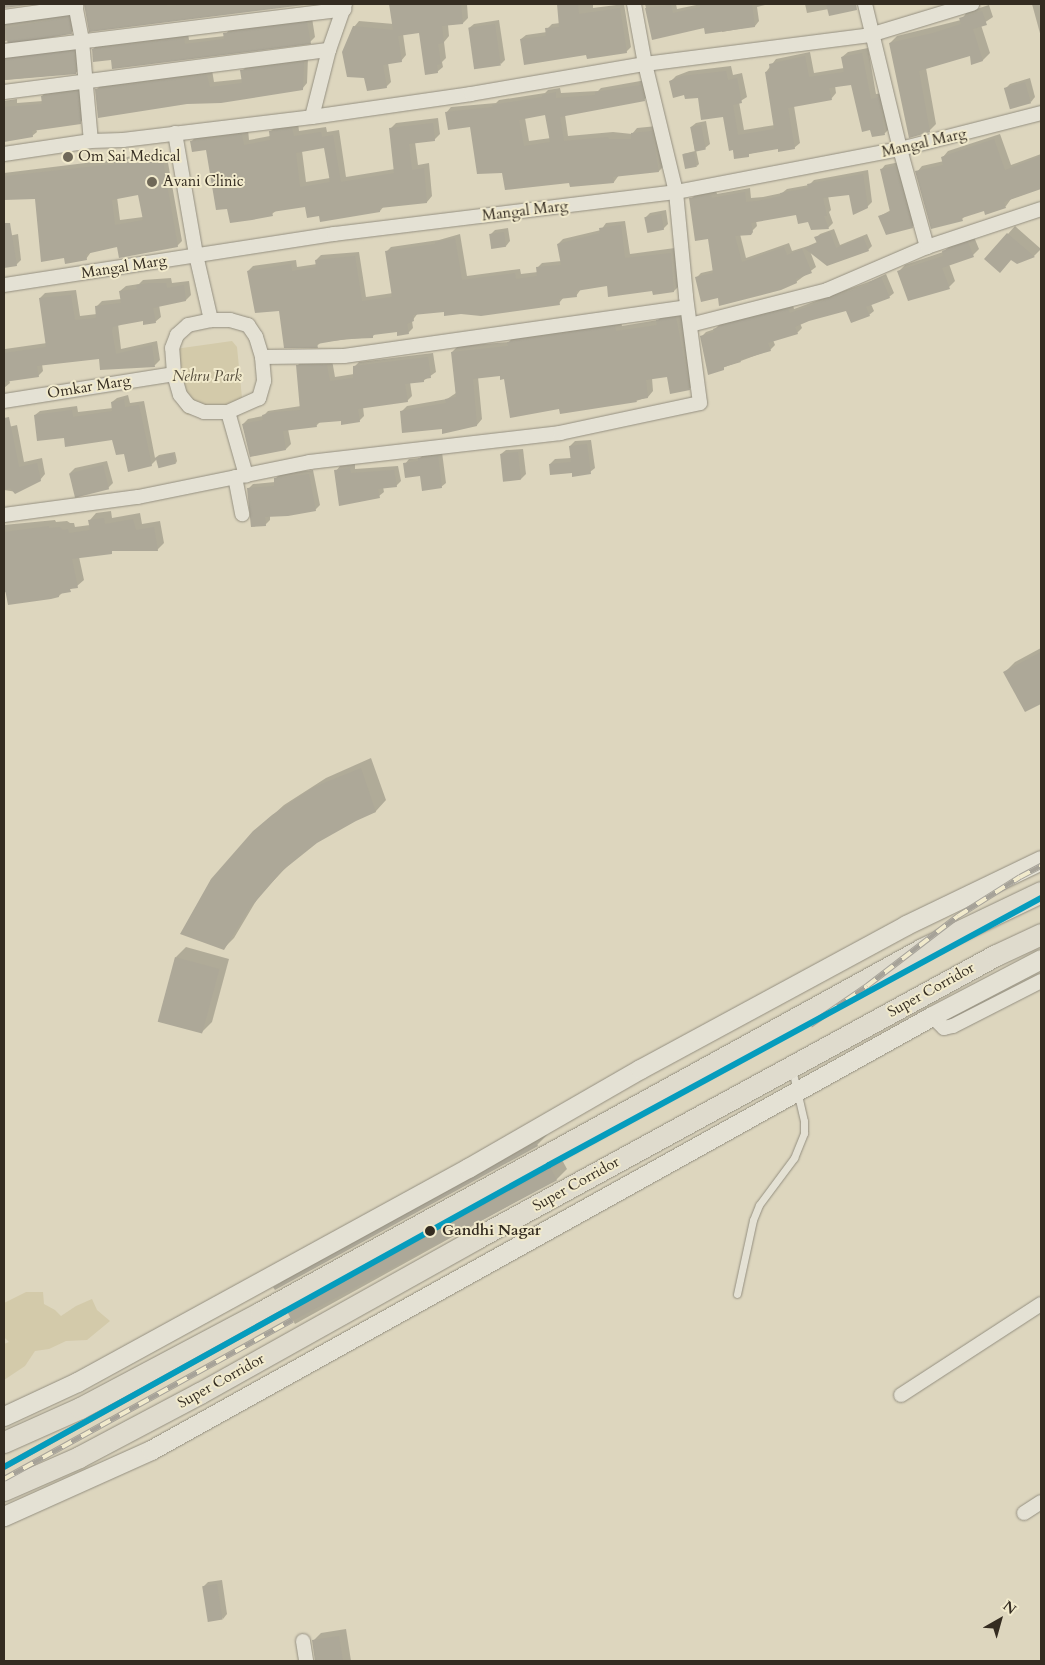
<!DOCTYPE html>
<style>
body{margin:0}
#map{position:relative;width:1045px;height:1665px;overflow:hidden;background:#ddd6be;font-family:Cardo,serif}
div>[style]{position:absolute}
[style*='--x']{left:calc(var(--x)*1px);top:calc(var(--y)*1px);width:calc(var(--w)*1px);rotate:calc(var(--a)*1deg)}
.green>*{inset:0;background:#d3caaa}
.shadow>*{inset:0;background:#0003}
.building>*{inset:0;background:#ada898;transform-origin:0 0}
.roads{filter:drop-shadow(0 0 1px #948f80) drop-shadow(0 0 1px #948f80)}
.lane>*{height:7px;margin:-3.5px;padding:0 3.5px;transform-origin:3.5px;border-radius:3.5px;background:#e4e1d4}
.street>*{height:14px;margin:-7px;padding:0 7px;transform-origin:7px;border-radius:7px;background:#e4e1d4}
.secondary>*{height:19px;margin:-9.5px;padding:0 9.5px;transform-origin:9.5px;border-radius:9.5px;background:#e4e1d4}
.primary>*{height:21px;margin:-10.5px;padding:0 10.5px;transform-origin:10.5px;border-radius:10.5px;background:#dfdbcd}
.rail>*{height:5.5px;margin-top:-2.75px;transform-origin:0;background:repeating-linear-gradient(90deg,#f1eacc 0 11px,#a6a298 0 22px);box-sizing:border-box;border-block:1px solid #a6a298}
.metro-1>*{height:6px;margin:-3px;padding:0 3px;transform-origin:3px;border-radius:3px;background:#059cbd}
.dots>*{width:14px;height:14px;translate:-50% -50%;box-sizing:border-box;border:2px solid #f1eacc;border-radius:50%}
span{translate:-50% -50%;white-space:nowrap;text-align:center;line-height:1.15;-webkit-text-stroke:4px #f1eacc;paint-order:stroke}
.street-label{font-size:15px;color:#342c21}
.poi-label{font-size:15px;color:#342c21}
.left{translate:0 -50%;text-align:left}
.park-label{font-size:15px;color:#524a39;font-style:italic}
.stop-label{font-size:15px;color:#342c21;font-weight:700}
.frame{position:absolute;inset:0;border:5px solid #342c21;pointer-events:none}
.north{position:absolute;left:975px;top:1595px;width:50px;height:50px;-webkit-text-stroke:4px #f1eacc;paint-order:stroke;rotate:38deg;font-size:14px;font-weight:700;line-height:20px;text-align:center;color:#342c21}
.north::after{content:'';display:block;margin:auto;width:18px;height:22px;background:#342c21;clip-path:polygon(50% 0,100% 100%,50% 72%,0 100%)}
</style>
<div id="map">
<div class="green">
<i style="clip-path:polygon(232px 341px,237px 347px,242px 398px,234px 410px,187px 415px,182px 410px,169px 357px,175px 349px)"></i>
<i style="clip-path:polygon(26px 1292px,43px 1292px,44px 1304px,55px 1310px,61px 1316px,76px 1306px,92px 1299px,97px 1310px,110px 1321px,87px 1340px,66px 1341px,49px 1349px,35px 1351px,25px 1366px,4px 1380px,4px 1344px,9px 1342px,4px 1337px,4px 1303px)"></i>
</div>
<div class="shadow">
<i style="clip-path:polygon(85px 4px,305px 4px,90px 30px)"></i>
<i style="clip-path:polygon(390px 4px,467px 4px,468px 18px,463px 23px,448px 25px,449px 36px,444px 42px,446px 58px,442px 62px,443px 67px,437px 72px,420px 31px,403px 34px,406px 55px,401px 61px,388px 63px,391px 82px,386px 87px,354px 27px,359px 21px,394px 24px)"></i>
<i style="clip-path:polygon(558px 4px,593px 4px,593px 8px,624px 4px,631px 47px,626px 52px,587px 54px,521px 39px,526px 35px,547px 32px,547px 29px,552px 24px,560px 23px)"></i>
<i style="clip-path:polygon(645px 4px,676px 4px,677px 9px,701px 4px,769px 4px,757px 7px,759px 21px,755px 26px,722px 32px,722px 29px,705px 26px,653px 38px)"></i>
<i style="clip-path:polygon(805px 4px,856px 4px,807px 13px)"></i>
<i style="clip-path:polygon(1032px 4px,1041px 4px,1041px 37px)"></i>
<i style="clip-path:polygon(989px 5px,993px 17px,981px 25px,990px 53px,983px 60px,972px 63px,971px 55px,926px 68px,936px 124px,929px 131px,890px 43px,897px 36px,961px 20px,967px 12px)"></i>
<i style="clip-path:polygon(73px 13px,76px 28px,71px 33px,4px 41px,4px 18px)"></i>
<i style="clip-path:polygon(312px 18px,315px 37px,310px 42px,112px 58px,93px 49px,98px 44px,188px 33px,189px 40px,225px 36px,230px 28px)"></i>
<i style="clip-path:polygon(499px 20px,505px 60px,501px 64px,469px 28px,474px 24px)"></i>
<i style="clip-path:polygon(79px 47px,80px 68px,76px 73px,4px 80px,4px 53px)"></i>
<i style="clip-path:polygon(868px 48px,876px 94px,884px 93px,890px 128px,885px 133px,873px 136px,852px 83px,835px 86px,836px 93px,831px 99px,794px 106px,800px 143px,794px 148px,779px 147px,735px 157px,724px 116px,699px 97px,685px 94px,670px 82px,676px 76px,689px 71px,731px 66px,733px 75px,742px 73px,747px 97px,739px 102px,744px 130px,775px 125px,766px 72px,776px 59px,810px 52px,814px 73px,844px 68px,842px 57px,848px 52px)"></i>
<i style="clip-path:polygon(308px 58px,307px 83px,302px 89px,96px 90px,101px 85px,212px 70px,214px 82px,243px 79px,242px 71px,247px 66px)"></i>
<i style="clip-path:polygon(1030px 78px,1035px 97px,1031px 102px,1005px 89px,1010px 84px)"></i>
<i style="clip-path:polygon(evenodd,646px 80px,649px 94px,644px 100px,565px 115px,568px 136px,613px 132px,632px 134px,637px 128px,657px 126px,664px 166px,659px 171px,619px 175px,614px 182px,570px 182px,503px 172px,471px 125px,446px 113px,451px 107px,496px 103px,499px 100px,545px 93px,548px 90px,560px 88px,561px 93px,598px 91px,601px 88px,646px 80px,546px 114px,551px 138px,529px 141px,525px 118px,546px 114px)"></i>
<i style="clip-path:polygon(82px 88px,84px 118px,80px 123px,36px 129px,37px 132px,32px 136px,4px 140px,4px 101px,17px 99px,17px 103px,43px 101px,42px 96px,46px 92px)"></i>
<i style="clip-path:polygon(evenodd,438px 118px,440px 134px,434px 140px,415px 142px,418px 165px,429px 163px,432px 196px,427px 202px,384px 206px,380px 211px,320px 214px,306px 205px,277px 210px,272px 214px,228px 207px,207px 148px,192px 141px,197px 135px,248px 129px,249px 140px,270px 136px,270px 132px,276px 126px,298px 123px,299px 131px,326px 127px,327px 132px,339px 130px,346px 177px,395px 169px,390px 129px,396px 123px,438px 118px,325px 146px,330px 178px,306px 182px,302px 151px,325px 146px)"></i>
<i style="clip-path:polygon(706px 121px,710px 144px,705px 148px,696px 150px,699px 164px,697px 166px,683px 154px,695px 151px,691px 127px,696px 123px)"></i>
<i style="clip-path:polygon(1000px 134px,1011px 165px,1041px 154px,1041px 188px,1011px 199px,1006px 206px,986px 214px,985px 209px,966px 215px,962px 219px,917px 172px,922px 166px,944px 161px,943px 157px,948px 151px)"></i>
<i style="clip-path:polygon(evenodd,150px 152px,150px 158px,167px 157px,182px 241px,177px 246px,118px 246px,91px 252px,86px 259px,36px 197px,4px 199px,4px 173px,118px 159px,150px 152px,139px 193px,143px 217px,120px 220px,117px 197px,139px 193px)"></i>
<i style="clip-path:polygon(900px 162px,916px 223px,912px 227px,880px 216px,891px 210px,881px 170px,885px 165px)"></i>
<i style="clip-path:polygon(868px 170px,872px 202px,867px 207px,850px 193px,828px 196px,831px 210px,829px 212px,833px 223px,828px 228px,797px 214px,756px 221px,757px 226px,750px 233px,740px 234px,746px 258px,789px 243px,792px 251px,808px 246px,817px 242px,816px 238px,820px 234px,834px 229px,840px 245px,867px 234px,872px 246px,868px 250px,810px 251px,816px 267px,796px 282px,719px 297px,696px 278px,701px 273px,714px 270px,709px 238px,691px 199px,696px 194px,716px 191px,717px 194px,750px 188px,751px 198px,763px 197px,782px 193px,787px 189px,809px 185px,814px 180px)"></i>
<i style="clip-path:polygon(666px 210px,668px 224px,663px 229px,645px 218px,650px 213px)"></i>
<i style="clip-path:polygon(625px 221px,630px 254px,675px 248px,679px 286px,674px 291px,608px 285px,581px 289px,576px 296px,564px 297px,559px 303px,418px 313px,412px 321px,413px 328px,408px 333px,398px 331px,375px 334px,372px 337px,321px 342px,317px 346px,280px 309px,248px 271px,253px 266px,296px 260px,297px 267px,317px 264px,316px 260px,321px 255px,359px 252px,366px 297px,393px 293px,386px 252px,391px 247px,439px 240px,460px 234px,467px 276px,520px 269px,521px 274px,538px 272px,537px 268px,542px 263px,562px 261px,558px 244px,563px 239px,601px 230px,606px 223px)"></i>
<i style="clip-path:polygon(1015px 226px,1041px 249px,1034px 256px,1017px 263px,1011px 258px,986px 259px)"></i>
<i style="clip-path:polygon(508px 228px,510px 241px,506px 246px,490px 235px,495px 230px)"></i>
<i style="clip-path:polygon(18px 234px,21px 260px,16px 265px,4px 267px,4px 237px)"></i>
<i style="clip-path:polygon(974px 237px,979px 249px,973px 255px,949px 264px,955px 281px,949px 287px,899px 271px,905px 265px,943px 252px,950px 246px)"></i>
<i style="clip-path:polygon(886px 274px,894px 293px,889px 297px,871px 304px,874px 311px,869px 315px,847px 309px,800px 323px,802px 328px,797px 333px,773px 340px,775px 345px,770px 350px,709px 373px,701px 337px,706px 332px,715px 329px,720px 324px,793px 305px,794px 309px,871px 281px)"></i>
<i style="clip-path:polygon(171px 278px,172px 283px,189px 281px,191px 295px,186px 300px,159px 305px,161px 317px,155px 322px,144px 319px,118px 324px,121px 349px,157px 341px,160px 360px,155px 365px,101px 369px,100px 357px,42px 364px,43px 371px,38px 376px,9px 380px,10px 383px,4px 388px,4px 341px,5px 349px,47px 343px,40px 298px,45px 293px,76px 290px,80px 316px,97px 314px,96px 307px,102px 301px,122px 299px,120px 291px,126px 286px,139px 284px,143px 280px)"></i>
<i style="clip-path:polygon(682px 312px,695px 384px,689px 389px,668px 376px,652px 378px,653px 391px,648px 397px,636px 401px,560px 407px,501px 374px,478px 377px,482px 419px,477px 425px,443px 427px,401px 412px,407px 406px,447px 399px,456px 393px,452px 352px,458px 346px,509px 342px,514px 336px,621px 321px,622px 326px,658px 320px,663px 315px)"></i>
<i style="clip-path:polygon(433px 353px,436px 372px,423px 381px,410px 382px,412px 396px,407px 401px,363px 407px,364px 416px,359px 421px,342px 419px,320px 422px,316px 426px,288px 429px,291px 444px,286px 449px,243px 424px,248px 419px,263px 416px,268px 411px,301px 406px,297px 366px,302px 361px,332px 360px,335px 377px,354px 374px,354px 367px,359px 362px)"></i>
<i style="clip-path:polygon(128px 395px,130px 403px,144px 401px,155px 458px,159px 455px,175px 452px,177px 461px,176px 463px,157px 459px,151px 465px,125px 453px,113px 439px,65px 436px,35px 415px,40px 411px,77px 406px,78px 412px,113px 408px,112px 402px,117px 398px)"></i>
<i style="clip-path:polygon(17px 425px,24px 462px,42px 458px,45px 474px,40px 480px,17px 492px,4px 490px,4px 428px)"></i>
<i style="clip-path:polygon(591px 440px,595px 468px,590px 472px,573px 472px,550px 464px,555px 459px,571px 458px,570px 446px,575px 441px)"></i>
<i style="clip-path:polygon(523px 449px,526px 474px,521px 479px,504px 480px,501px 454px,506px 450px)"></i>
<i style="clip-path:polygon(442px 452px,446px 483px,441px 487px,405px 464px,409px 459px,420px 458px,424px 454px)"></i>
<i style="clip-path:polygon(107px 461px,113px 483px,108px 488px,70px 473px,75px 468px)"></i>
<i style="clip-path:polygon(355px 464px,355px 469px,398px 466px,401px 481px,396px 486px,383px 487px,384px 492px,379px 496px,336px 471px,340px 466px)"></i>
<i style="clip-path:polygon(313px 470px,320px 505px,315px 510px,270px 515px,270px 520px,265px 525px,248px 489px,253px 484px,275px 482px,275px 479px,280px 474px)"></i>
<i style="clip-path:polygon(111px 511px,112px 518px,140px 513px,142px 524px,160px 521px,164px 543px,157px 550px,114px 550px,79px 557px,84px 580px,77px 586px,63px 592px,59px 596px,4px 592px,4px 525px,55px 520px,56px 522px,67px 521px,70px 523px,74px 523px,75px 527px,90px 525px,90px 520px,96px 513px)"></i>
<i style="clip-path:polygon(1041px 648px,1041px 702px,1025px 711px,1005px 672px,1015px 662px)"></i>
<i style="clip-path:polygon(371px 758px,386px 800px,376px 811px,335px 830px,298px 855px,259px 896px,234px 938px,224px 948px,254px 832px,284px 805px,326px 778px)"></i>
<i style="clip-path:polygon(186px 947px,229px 959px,212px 1022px,202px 1032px,176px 957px)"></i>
<i style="clip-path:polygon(546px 1133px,547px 1135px,537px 1145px,275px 1288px,285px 1278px)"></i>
<i style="clip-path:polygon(561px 1158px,567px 1169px,557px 1179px,295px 1324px,288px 1312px,298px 1302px)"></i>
<i style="clip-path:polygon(222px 1580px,227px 1614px,223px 1619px,203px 1587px,208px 1582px)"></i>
<i style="clip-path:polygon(346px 1629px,351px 1661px,316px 1661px,313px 1641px,321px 1633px)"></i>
</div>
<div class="building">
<i style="clip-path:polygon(4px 4px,36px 4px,4px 8px)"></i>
<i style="clip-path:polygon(84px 4px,167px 4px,167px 6px,187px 4px,304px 5px,89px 32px)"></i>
<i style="clip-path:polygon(389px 4px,461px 4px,463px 24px,442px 26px,444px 43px,438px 44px,441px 64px,437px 65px,438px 73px,425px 75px,419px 33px,398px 36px,402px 62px,383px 65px,387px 88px,367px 91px,364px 78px,347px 77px,342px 52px,353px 26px,393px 30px)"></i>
<i style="clip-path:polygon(557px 4px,578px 4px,579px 14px,620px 8px,627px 53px,587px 59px,586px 55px,524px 65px,520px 39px,546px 36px,545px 28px,559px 27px)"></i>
<i style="clip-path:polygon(700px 4px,752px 4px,755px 27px,705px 34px,704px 28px,652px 40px,645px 8px,671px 5px,673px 13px,700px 7px)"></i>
<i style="clip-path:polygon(826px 4px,856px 4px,857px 10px,829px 16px)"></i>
<i style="clip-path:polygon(982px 11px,987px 25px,973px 29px,983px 61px,971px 65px,970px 56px,919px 71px,930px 132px,909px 138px,889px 43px,933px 33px,961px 24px,959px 18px)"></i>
<i style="left:69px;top:17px;width:17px;height:65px;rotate:80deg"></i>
<i style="clip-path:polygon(307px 22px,311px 44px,112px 69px,111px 60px,93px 62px,92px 49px,184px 38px,185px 44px,224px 39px,223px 33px)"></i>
<i style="left:495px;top:24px;width:42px;height:27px;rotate:82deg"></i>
<i style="left:74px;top:51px;width:23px;height:71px;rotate:85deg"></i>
<i style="clip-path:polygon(862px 53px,871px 99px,879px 97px,885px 135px,872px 137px,870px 130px,862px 132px,851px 85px,829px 88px,832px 100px,788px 108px,795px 149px,778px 152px,778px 149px,749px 154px,749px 157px,734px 159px,733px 150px,729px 151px,723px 117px,701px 120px,698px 98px,685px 99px,684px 95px,673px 98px,669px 81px,682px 76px,726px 71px,728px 80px,737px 78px,742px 103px,733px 105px,738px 135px,774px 129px,765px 72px,770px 71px,769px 64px,805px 56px,809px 77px,844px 72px,841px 57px)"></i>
<i style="clip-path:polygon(304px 62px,303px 90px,221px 103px,187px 104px,98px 118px,95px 89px,207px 75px,210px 87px,242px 83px,240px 70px)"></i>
<i style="left:1025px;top:82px;width:22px;height:22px;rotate:74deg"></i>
<i style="clip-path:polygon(evenodd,641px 85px,645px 101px,560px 117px,564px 141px,608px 137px,609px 139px,631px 139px,631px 133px,652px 131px,659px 172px,613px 177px,614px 183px,570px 187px,569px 183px,505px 190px,502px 173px,477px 174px,470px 127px,448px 130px,445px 112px,493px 107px,492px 105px,542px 97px,542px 95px,556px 92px,556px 98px,595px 95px,595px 92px,641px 85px,545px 115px,550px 142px,524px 146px,519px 120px,545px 115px)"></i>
<i style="clip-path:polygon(78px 91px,81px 124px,32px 131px,33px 137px,4px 142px,4px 107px,42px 104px,41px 96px)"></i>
<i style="clip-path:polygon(evenodd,433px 123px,435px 141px,409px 144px,412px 170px,424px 168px,427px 203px,380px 208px,380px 212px,320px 222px,319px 216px,307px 218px,305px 207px,272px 212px,273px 216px,252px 220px,230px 223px,227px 209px,216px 210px,206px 150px,192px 152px,190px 141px,242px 134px,244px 145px,270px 140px,269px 131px,292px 128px,294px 136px,321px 132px,322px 137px,333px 135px,341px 182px,394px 173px,389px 128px,433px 123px,324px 148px,330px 182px,300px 187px,296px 153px,324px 148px)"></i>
<i style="left:701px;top:125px;width:25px;height:11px;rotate:79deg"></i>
<i style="clip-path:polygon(994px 139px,1005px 170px,1041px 156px,1041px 189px,1004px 202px,1006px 208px,985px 215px,984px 211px,962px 218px,963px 221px,931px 229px,915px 171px,943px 165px,941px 157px)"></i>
<i style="left:694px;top:152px;width:15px;height:12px;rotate:79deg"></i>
<i style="clip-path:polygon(evenodd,145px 156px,146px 162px,163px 161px,178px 247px,119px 258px,117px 247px,86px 254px,87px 260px,65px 264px,64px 258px,41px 262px,35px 199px,4px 200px,4px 179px,6px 176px,114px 164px,114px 162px,145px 156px,138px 195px,143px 220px,115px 225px,112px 200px,138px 195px)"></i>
<i style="clip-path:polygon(895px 166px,913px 228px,886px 235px,878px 216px,890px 212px,880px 169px)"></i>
<i style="clip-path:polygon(863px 174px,868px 208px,853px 215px,849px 195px,823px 198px,827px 216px,824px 216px,829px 229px,811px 230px,808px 222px,798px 224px,796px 215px,751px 223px,753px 232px,751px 235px,735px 236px,742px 262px,784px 247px,787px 255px,802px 249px,812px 273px,796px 279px,797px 283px,781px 290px,719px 306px,718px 298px,701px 302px,695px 277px,713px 273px,708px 239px,695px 241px,689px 198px,711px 195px,712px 198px,745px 192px,746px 202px,757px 201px,781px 196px,780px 193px,808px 188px,807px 184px)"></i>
<i style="left:661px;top:214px;width:16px;height:17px;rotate:79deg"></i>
<i style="clip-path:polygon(4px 223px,10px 223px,17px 266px,4px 268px)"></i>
<i style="clip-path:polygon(621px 225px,625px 258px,671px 253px,674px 292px,653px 295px,652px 291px,608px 297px,607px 286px,576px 291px,577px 297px,559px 299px,560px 305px,481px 316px,461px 314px,444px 316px,444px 312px,413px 315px,414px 321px,407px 324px,409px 334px,397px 336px,397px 332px,373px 335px,373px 338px,346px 339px,317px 344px,318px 348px,284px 348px,279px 311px,255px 313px,247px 271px,291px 264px,292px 271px,316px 267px,315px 260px,355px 256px,362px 301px,392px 297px,385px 251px,435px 244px,435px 242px,455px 238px,462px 280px,515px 273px,516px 279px,537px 276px,536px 267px,561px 265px,557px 244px,600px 233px,599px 228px)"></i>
<i style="left:504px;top:232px;width:15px;height:15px;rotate:82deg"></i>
<i style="clip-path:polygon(830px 232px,836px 248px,863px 237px,869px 251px,827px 266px,804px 248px,817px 243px,814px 237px)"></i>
<i style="clip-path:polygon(1007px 233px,1035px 257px,1017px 264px,1011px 260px,1000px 273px,984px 259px)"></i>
<i style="clip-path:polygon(968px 242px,974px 257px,942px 268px,950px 289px,908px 301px,897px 271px,943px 256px,942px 251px)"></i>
<i style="clip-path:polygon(881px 277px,890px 298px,866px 307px,870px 316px,851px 323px,846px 311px,809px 321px,795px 327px,798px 334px,768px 343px,771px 351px,740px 360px,741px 362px,724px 367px,724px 370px,708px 375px,700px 336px,714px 332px,713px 329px,724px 325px,788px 309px,790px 313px,869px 284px,869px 282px)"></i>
<i style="clip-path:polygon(149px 283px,166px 283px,167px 288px,184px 285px,186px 301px,153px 308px,156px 323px,143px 325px,143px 321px,121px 325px,113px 327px,112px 331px,116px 354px,152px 345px,155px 367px,100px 370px,99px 359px,37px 366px,39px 377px,4px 382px,4px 353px,46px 347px,39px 298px,71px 295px,75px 320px,96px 318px,95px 306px,121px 303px,119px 291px,137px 289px,136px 285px)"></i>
<i style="clip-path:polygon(676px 317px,690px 390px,670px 394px,667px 377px,646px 380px,648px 398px,636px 400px,637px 402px,560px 414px,559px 409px,510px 418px,504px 379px,500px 380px,500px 376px,473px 379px,477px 426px,442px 434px,442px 429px,402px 433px,400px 411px,446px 403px,445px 399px,456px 397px,451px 352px,508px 346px,507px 342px,615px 326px,616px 331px,657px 325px,656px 320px)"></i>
<i style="clip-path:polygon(428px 357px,431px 378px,424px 379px,424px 382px,405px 384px,408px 402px,358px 409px,360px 422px,341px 425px,341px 421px,316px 423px,317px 427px,283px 431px,286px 450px,250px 457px,242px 424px,263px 420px,262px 415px,274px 412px,300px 410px,296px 365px,327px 365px,330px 381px,353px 378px,353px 366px)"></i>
<i style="clip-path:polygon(124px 399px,125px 407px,139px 405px,152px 466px,128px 472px,124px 454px,116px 455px,112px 440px,65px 447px,64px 438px,37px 441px,34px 415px,72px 410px,73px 417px,112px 411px,111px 402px)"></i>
<i style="clip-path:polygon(9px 417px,19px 467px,37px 463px,41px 481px,15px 494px,10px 488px,4px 490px,4px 418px)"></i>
<i style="clip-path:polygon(587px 444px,591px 474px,572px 477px,572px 473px,550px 475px,549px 464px,571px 462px,569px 446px)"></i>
<i style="left:518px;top:452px;width:28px;height:18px;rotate:84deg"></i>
<i style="left:173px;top:453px;width:11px;height:18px;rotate:75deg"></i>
<i style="clip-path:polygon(438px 456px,442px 488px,422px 491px,420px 476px,405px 478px,403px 463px,418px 461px,418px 458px)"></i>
<i style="left:103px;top:465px;width:25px;height:35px;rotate:76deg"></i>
<i style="clip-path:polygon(350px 468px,351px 473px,394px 470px,397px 487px,378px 489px,380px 498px,339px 506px,334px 470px)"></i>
<i style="clip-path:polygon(309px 474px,316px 511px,288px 516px,265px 517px,266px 526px,251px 527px,247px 488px,274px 486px,274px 478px)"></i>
<i style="clip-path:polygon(104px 518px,105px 524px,133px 519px,136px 530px,154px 527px,158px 551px,112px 551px,112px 554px,72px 559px,78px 588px,70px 589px,71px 592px,59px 594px,59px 597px,51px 599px,8px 605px,4px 584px,4px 532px,49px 526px,49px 528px,60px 527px,63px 530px,68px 529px,69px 533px,90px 530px,88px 520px)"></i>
<i style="clip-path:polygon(1041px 652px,1041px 704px,1025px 712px,1003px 672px)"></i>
<i style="clip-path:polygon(361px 768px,376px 812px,356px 821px,317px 843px,282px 871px,250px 908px,224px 950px,180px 934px,211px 879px,253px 831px,272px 815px,314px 787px)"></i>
<i style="left:175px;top:957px;width:46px;height:67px;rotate:15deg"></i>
<i style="clip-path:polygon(536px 1142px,538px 1146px,275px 1290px,273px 1287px)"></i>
<i style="left:550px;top:1167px;width:15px;height:300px;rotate:62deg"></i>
<i style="left:217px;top:1584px;width:36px;height:15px;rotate:81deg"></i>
<i style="clip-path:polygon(339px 1636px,343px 1661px,315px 1661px,312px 1640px)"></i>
</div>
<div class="roads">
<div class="lane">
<i style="--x:737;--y:1294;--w:76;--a:-77.8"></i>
<i style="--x:753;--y:1220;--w:16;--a:-68"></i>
<i style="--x:759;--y:1205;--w:59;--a:-53.3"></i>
<i style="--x:794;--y:1158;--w:27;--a:-68"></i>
<i style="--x:804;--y:1133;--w:12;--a:-90"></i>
<i style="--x:804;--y:1121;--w:53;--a:-103"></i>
</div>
<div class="street">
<i style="--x:75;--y:4;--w:38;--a:79"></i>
<i style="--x:82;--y:41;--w:100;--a:84.9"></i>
<i style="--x:865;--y:4;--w:149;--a:76.4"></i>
<i style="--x:900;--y:149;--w:102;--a:74.6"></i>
<i style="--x:4;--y:17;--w:73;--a:-7.9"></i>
<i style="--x:4;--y:51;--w:343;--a:-7"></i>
<i style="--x:4;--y:92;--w:328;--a:-7.4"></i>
<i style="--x:312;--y:117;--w:69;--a:-75.8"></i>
<i style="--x:329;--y:50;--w:49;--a:-70.8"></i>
<i style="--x:175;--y:133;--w:124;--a:80.2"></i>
<i style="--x:196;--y:255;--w:67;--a:77"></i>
<i style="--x:4;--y:154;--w:88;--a:-8.5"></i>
<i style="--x:91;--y:141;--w:32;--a:-2"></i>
<i style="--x:123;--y:140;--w:190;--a:-6.9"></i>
<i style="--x:312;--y:117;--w:161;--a:-8.2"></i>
<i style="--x:471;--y:94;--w:177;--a:-9.8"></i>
<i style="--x:645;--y:64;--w:227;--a:-7.3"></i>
<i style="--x:870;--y:35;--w:107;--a:-16.9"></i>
<i style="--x:4;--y:285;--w:334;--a:-8.8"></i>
<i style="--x:334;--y:234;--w:345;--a:-7"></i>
<i style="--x:676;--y:192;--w:228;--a:-10.9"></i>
<i style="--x:900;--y:149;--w:146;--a:-14.3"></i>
<i style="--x:211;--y:320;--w:19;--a:0"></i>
<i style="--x:230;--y:320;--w:19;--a:16"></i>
<i style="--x:248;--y:325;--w:14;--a:56"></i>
<i style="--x:256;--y:337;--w:21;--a:73"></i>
<i style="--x:262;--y:357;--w:24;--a:85"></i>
<i style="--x:264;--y:381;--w:18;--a:106"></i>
<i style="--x:259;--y:398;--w:34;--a:156"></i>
<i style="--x:228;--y:412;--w:24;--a:180"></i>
<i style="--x:204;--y:412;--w:16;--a:-158"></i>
<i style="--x:189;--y:406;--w:14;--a:-129"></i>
<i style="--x:180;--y:395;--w:22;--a:-106"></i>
<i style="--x:174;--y:374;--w:26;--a:-94"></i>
<i style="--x:172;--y:348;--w:14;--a:-69"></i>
<i style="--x:177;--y:335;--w:15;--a:-42"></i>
<i style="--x:188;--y:325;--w:24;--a:-12"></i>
<i style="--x:690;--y:325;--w:141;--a:-14.3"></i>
<i style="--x:827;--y:290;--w:109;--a:-23.3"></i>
<i style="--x:927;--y:247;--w:120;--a:-18.4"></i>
<i style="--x:262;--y:357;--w:82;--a:-0.7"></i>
<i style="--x:344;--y:356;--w:346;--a:-8.1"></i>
<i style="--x:4;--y:401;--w:172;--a:-9"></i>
<i style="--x:228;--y:412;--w:66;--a:74.1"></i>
<i style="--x:235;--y:477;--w:38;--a:79"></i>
<i style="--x:4;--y:515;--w:135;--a:-7.7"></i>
<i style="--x:138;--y:497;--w:176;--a:-11.5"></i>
<i style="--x:310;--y:462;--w:252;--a:-6.6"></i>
<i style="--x:560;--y:433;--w:143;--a:-12.1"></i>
<i style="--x:700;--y:403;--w:108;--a:-97.5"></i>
<i style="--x:686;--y:296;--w:104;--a:-95.5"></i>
<i style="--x:676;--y:192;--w:132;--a:-103.6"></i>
<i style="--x:645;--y:64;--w:61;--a:-100.4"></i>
<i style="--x:932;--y:1016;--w:17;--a:45"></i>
<i style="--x:944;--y:1028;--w:9;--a:-13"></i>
<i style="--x:953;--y:1026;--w:99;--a:-27.1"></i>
<i style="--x:901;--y:1395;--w:167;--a:-33"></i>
<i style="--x:1024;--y:1513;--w:20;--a:-33"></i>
<i style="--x:303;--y:1641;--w:20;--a:81"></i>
</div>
<div class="secondary">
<i style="--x:4;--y:1416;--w:81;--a:-25"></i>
<i style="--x:77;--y:1382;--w:446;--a:-28.7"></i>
<i style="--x:468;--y:1168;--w:198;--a:-29.9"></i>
<i style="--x:640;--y:1069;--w:302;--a:-28.4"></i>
<i style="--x:906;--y:925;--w:150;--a:-25.7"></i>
<i style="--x:4;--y:1516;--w:161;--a:-24.2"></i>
<i style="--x:151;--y:1450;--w:893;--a:-29.06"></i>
<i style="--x:932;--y:1016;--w:123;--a:-27.6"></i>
</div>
<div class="primary">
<i style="--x:4;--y:1442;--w:83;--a:-24.1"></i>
<i style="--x:80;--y:1408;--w:205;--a:-27.9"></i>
<i style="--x:261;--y:1312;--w:754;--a:-28.77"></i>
<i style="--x:922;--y:949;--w:132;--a:-25.6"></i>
<i style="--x:4;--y:1490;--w:82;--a:-23.7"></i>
<i style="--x:79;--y:1457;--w:137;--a:-27.9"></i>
<i style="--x:200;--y:1393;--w:315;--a:-29.2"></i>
<i style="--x:475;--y:1239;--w:593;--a:-28.6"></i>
<i style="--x:996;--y:955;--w:50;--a:-25"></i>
</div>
</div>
<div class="rail">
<i style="--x:810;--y:1025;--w:69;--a:-34.4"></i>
<i style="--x:867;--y:986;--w:115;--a:-37.6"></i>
<i style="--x:958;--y:916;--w:73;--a:-32.2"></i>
<i style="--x:1020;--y:877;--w:24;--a:-28"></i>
<i style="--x:4;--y:1467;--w:322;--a:-29"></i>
<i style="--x:4;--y:1479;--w:329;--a:-28.9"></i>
</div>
<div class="metro-1">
<i style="--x:4;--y:1467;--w:623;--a:-28.99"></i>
<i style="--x:549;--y:1165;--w:560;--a:-28.49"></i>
</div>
<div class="dots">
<i style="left:68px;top:157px;background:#6f6858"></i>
<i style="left:152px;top:182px;background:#6f6858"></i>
<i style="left:430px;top:1231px;background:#342c21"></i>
</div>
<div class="street-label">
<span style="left:924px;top:143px;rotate:-13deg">Mangal Marg</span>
<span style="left:525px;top:211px;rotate:-7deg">Mangal Marg</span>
<span style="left:124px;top:267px;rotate:-9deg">Mangal Marg</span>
<span style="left:89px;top:387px;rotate:-9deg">Omkar Marg</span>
<span style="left:931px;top:990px;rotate:-29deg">Super Corridor</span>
<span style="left:576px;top:1184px;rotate:-29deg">Super Corridor</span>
<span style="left:221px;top:1381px;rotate:-29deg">Super Corridor</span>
</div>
<div class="poi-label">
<span class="left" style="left:78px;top:157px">Om Sai Medical</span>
<span class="left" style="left:163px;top:182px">Avani Clinic</span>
</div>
<div class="park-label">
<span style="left:207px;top:377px">Nehru Park</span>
</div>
<div class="stop-label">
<span class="left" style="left:442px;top:1231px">Gandhi Nagar</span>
</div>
<div class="frame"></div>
<div class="north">N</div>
</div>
